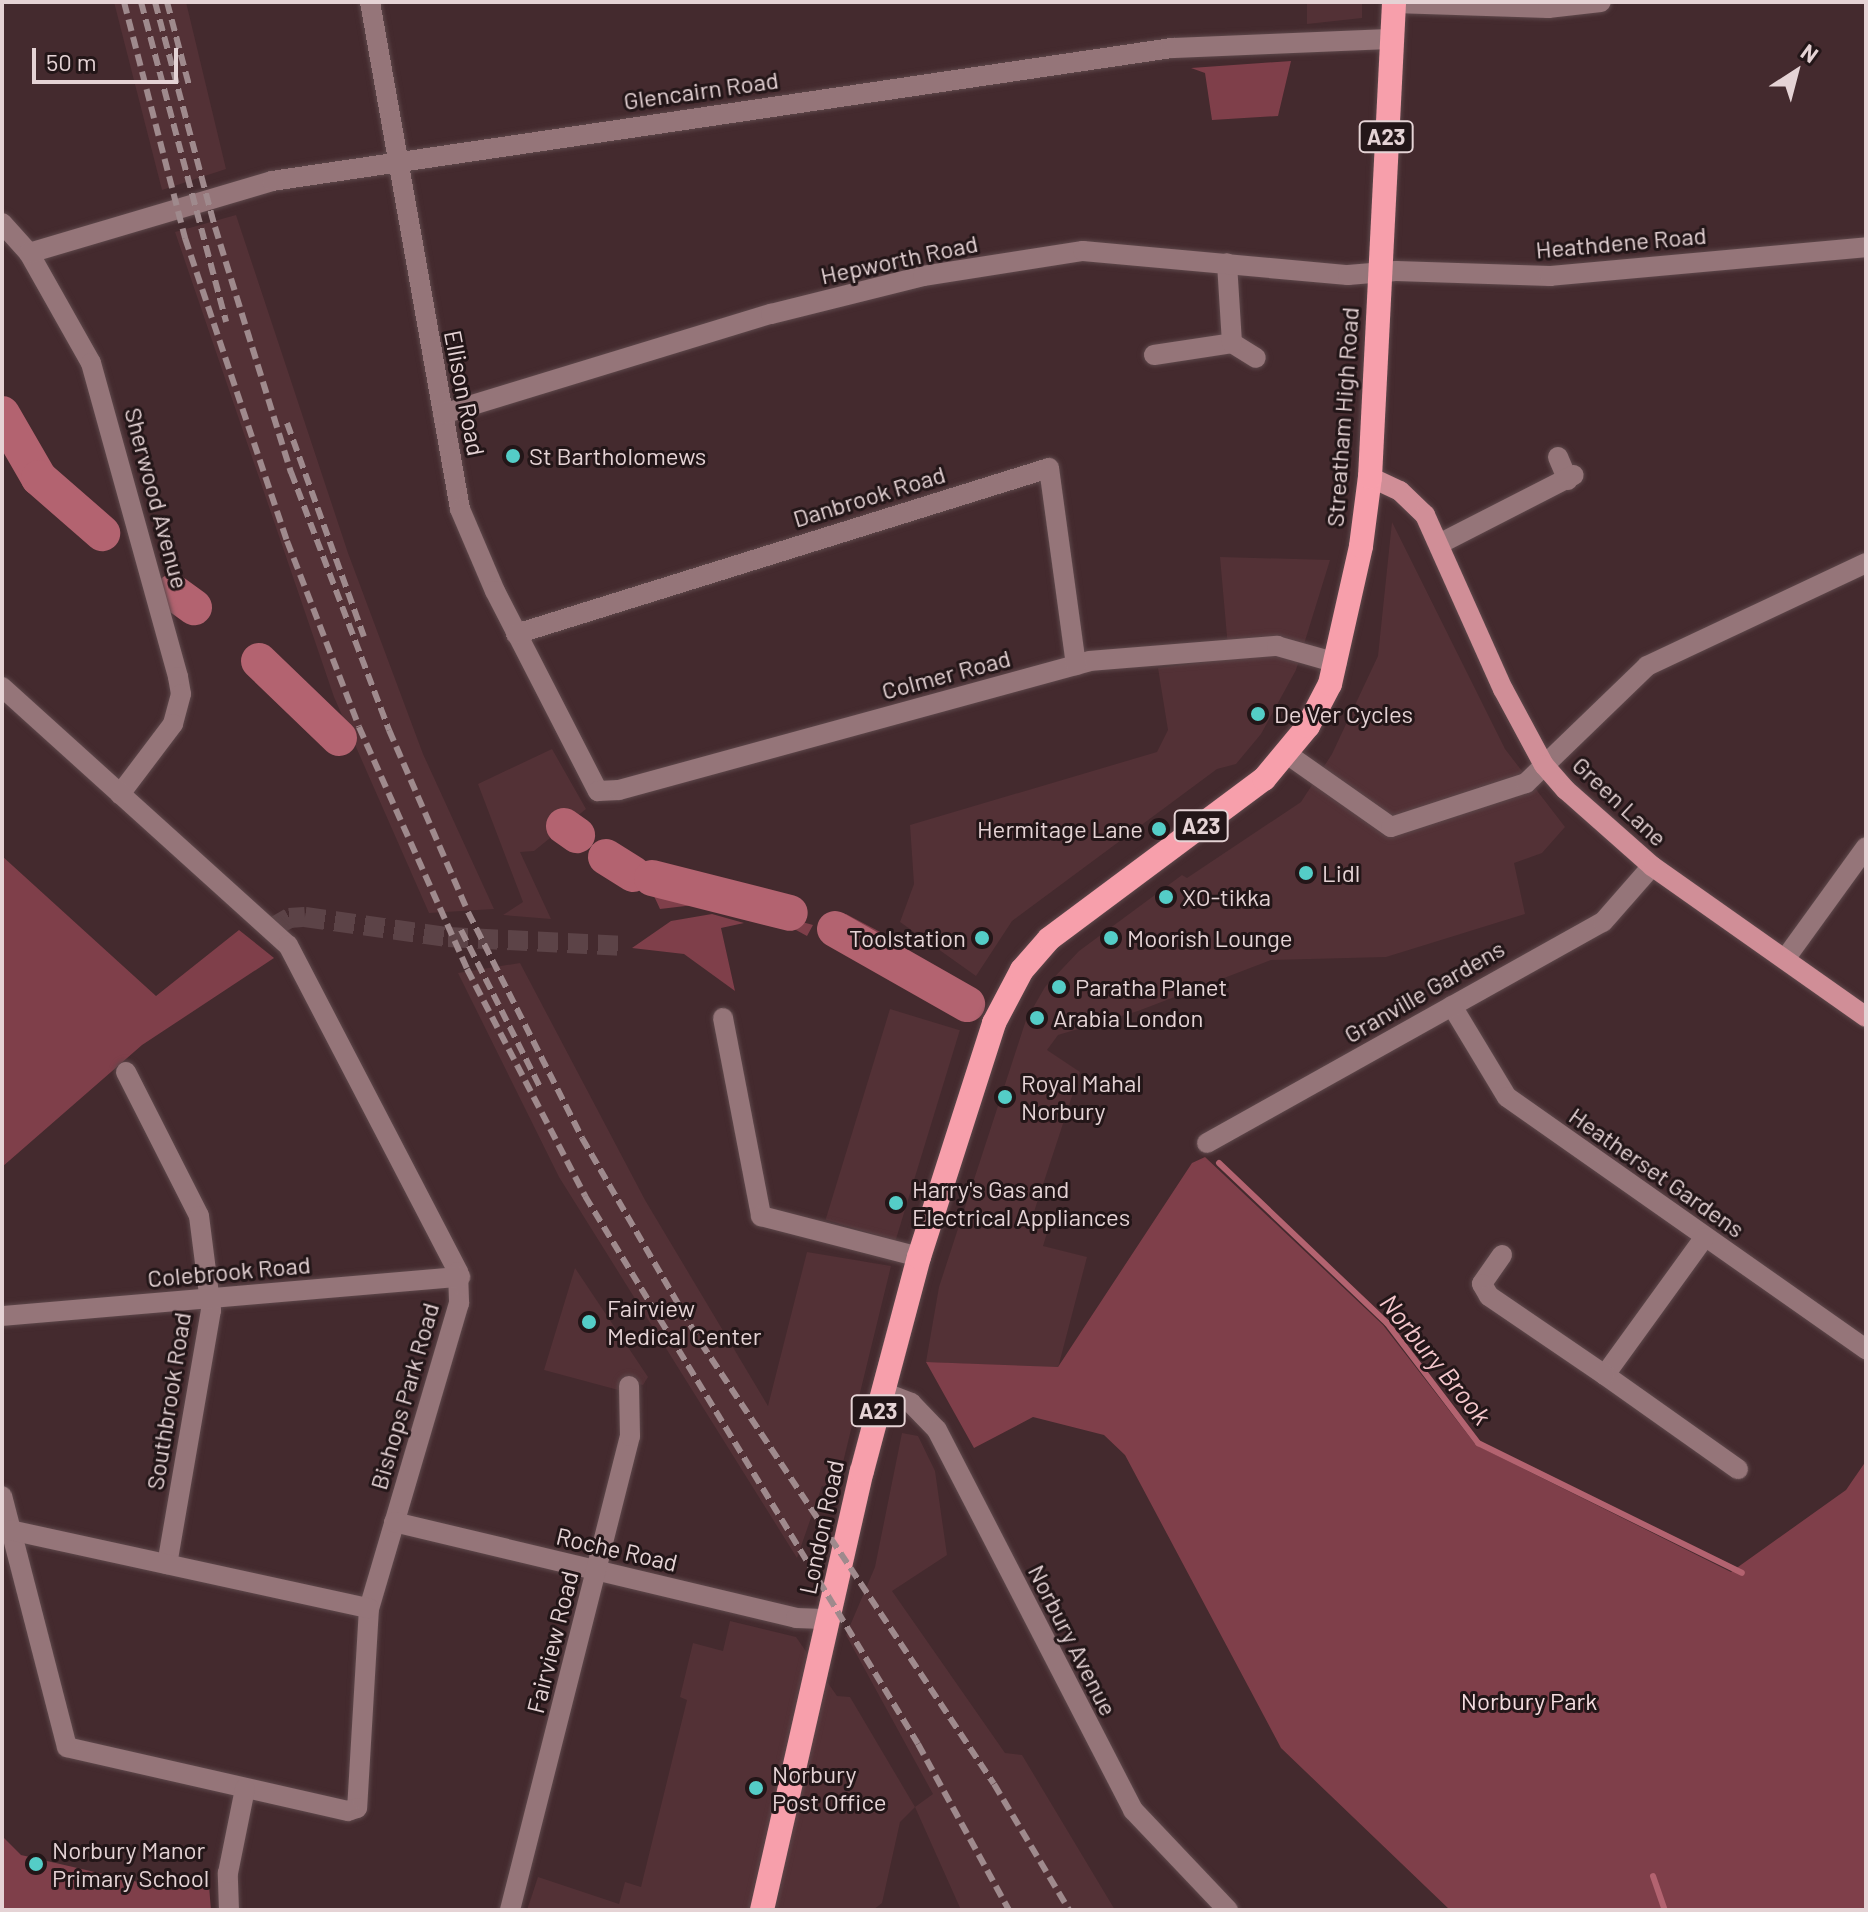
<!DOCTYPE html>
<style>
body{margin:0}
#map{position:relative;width:1868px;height:1912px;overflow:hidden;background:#442a2e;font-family:Barlow,sans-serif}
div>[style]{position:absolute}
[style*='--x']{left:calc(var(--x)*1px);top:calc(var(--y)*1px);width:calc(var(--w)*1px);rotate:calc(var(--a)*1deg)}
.built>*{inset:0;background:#533136;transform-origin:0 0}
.green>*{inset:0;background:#7f3f4a}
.stream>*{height:6px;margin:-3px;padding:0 3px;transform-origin:3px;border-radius:3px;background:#b36370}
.river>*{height:36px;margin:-18px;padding:0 18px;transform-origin:18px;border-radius:18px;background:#b36370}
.minor-tunnel>*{height:20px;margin-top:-10px;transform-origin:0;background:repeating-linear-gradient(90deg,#5c4347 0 20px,transparent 0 30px)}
.roads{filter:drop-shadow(0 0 2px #5e484b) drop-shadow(0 0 2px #5e484b)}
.minor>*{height:20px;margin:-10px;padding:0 10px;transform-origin:10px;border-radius:10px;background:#957579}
.major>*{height:20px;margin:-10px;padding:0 10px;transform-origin:10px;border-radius:10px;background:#d08e97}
.highway>*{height:24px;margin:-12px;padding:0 12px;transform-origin:12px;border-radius:12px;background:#f79fab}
.rail>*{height:6px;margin-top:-3px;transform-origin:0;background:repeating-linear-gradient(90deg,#9f8a8d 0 12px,transparent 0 18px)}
.dots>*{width:22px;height:22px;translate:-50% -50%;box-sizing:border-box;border:4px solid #231618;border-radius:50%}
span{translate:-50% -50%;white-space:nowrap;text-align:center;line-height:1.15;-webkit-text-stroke:6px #231618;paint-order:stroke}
.shield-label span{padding:2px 6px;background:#231618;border:2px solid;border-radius:6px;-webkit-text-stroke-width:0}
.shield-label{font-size:22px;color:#e5d3d5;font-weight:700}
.street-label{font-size:24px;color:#e5d3d5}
.poi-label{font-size:24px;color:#e5d3d5}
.left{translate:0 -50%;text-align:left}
.right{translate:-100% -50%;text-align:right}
.park-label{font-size:24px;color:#f5dde0}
.water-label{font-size:26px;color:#f6c8cd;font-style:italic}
.frame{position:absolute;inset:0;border:4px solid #e5d3d5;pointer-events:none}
.north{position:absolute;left:1756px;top:32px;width:80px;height:80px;-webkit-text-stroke:6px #231618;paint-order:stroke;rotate:36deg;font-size:22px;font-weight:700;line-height:32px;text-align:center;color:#e5d3d5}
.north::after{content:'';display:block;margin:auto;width:28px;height:36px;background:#e5d3d5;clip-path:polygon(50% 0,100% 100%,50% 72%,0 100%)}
.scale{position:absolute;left:32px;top:48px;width:146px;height:36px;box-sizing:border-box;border:4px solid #e5d3d5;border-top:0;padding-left:10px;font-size:24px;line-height:28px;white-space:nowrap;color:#e5d3d5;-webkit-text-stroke:6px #231618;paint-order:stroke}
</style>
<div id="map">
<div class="built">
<i style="clip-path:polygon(114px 2px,186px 2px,226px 169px,162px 190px)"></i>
<i style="clip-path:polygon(1307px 2px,1362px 2px,1362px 18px,1307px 24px)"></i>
<i style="clip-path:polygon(236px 215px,348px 553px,423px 754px,494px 909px,429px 913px,334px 697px,175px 232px)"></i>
<i style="clip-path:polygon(1392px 522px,1505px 749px,1565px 827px,1542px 853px,1514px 863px,1525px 914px,1386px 957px,1271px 960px,1138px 1011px,1058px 1035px,1047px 1050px,1080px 1072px,1031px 1221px,1049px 1227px,1043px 1246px,1087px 1257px,1058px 1368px,926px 1362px,939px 1287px,1026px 1020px,1045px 987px,1079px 951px,1182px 875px,1187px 878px,1301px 802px,1332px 754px,1378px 656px)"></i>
<i style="clip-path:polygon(1220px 557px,1330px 560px,1296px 670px,1261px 734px,1236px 764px,1217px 769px,1012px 921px,976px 976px,900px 922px,914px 884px,910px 825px,1157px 752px,1168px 730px,1158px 668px,1229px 659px)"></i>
<i style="clip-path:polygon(552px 749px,586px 809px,534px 851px,520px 852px,551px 919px,503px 915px,523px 902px,478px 784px)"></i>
<i style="clip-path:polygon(520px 963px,645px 1200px,768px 1406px,807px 1252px,891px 1266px,836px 1491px,822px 1486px,797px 1558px,559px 1177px,458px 973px)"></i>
<i style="left:890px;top:1009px;width:73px;height:220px;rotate:17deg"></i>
<i style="clip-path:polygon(575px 1268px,648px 1377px,643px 1385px,635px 1383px,622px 1391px,544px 1370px)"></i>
<i style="clip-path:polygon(902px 1433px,918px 1436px,935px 1471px,947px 1555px,892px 1591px,1005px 1753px,1022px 1755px,1115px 1910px,961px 1910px,915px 1807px,900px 1822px,882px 1903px,873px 1910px,527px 1910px,538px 1877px,619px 1904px,625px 1882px,641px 1887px,687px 1700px,680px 1697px,693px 1643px,723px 1651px,730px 1621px,796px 1637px,837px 1696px,850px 1697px,915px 1807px,933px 1794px,846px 1635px,875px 1567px)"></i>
</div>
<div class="green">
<i style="clip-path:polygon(1291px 61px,1278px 116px,1212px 120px,1205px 73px,1191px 68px)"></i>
<i style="clip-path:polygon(2px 856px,156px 996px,239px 930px,274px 958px,142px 1045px,2px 1167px)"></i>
<i style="clip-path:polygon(648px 883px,711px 897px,813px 925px,807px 936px,785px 924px,711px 903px,660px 909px)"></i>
<i style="clip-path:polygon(712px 914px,744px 923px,721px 928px,735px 991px,684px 954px,632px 948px,671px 921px)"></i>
<i style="clip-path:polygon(846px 914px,884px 934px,888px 955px,838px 928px)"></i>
<i style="clip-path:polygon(1205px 1157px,1383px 1325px,1476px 1445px,1731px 1572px,1846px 1490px,1866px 1461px,1866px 1910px,1450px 1910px,1281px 1748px,1125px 1455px,1104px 1435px,1033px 1417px,974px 1448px,926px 1362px,1058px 1367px,1192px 1163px)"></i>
<i style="clip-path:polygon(2px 1836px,21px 1855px,173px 1890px,175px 1884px,191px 1882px,209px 1886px,211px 1910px,2px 1910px)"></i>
</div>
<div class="stream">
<i style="--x:1219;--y:1163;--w:232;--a:43.6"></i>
<i style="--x:1387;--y:1323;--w:151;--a:52.8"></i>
<i style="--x:1478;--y:1443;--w:294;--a:26.2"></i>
<i style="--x:1653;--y:1876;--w:36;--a:71"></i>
</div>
<div class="river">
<i style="--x:2;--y:414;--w:74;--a:60"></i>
<i style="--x:39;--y:478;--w:84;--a:41.1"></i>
<i style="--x:173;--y:592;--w:26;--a:36"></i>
<i style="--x:259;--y:661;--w:111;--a:43.9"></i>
<i style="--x:564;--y:826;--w:16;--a:35"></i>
<i style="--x:606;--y:857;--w:32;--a:32"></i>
<i style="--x:652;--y:878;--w:142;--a:14.2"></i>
<i style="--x:835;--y:929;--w:152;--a:29.6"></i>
</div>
<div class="minor-tunnel">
<i style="--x:272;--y:928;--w:20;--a:-30"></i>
<i style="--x:289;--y:918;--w:16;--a:-4"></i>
<i style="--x:305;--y:917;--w:144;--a:8"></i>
<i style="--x:448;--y:937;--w:177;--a:2.9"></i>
</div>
<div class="roads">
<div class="minor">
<i style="--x:370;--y:2;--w:515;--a:79.93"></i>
<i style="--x:460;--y:509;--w:89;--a:66.9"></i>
<i style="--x:495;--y:591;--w:225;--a:62.8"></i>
<i style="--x:598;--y:791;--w:21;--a:-3"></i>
<i style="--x:619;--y:790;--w:487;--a:-15.3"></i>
<i style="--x:1089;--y:661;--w:189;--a:-4.6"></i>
<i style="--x:1277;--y:646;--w:62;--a:15.8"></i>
<i style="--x:1394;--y:3;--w:154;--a:1.9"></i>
<i style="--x:1548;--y:8;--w:53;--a:-6.5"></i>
<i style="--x:2;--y:223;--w:40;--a:48"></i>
<i style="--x:29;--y:253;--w:126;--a:60.6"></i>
<i style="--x:91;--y:363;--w:326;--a:74.5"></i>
<i style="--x:178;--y:677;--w:17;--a:80"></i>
<i style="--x:181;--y:694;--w:31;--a:105"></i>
<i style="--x:173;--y:724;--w:88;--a:127.1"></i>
<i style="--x:29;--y:253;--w:253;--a:-16.5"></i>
<i style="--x:272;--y:181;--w:910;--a:-8.41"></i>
<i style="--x:1172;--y:48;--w:219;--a:-2.4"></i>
<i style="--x:1232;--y:343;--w:28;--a:32"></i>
<i style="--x:1154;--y:355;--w:79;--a:-8.7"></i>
<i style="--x:1232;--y:343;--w:80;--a:-93.6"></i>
<i style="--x:443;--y:414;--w:343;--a:-17"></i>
<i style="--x:771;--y:314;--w:157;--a:-14"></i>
<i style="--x:923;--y:276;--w:162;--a:-8.9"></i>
<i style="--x:1083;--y:251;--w:266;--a:5.2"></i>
<i style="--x:1348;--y:275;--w:48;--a:-4.8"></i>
<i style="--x:1396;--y:271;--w:154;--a:1.9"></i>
<i style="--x:1550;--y:276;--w:317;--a:-5.2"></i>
<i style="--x:1558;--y:457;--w:25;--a:67"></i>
<i style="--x:1441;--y:543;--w:149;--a:-27.1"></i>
<i style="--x:516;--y:634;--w:558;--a:-17.3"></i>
<i style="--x:1049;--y:468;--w:199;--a:82.2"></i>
<i style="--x:2;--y:687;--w:385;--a:42.1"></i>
<i style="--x:288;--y:945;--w:369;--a:62.5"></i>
<i style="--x:458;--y:1272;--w:31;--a:88"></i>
<i style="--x:459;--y:1303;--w:318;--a:106.4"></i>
<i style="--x:369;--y:1608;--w:200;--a:93.4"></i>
<i style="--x:357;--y:1808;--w:9;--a:162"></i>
<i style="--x:348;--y:1811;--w:288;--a:-167.2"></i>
<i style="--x:67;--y:1747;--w:259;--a:-104.5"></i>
<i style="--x:1287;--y:754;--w:127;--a:35.1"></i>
<i style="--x:1391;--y:827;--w:142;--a:-18.1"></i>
<i style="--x:1526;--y:783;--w:168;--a:-44"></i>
<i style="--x:1647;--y:666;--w:242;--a:-25.2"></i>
<i style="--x:1785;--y:959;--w:138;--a:-54.1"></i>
<i style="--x:1452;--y:1006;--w:106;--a:58.9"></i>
<i style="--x:1507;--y:1097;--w:439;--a:35.1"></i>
<i style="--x:723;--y:1018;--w:202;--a:79.1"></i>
<i style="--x:761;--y:1216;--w:163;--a:14.5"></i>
<i style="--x:126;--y:1072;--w:161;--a:63.1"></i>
<i style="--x:199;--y:1216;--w:95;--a:82.7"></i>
<i style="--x:211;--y:1310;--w:258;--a:99.8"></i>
<i style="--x:1207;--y:1143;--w:453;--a:-29.2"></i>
<i style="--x:1603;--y:922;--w:74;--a:-48.8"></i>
<i style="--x:1704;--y:1238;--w:169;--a:125.9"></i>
<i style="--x:1605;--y:1375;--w:163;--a:35.3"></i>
<i style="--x:1502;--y:1255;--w:35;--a:125"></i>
<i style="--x:1482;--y:1284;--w:14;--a:60"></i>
<i style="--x:1489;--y:1296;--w:140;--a:34.3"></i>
<i style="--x:2;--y:1316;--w:460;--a:-4.9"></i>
<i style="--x:883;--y:1392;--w:30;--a:21"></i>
<i style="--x:911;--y:1403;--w:37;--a:46"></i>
<i style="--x:937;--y:1430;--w:428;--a:62.7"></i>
<i style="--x:1133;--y:1810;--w:138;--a:46.5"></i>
<i style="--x:394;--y:1522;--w:413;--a:13.4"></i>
<i style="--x:796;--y:1618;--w:34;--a:2"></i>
<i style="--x:10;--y:1530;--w:367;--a:12.3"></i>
<i style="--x:229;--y:1910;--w:37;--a:-92"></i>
<i style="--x:228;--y:1873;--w:86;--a:-78.6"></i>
<i style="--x:510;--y:1910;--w:489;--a:-75.8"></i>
<i style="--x:630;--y:1436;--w:50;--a:-91.1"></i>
</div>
<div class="major">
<i style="--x:1370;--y:477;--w:33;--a:25"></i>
<i style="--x:1400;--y:491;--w:35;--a:44"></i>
<i style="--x:1425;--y:515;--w:191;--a:65.9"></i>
<i style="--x:1503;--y:689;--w:86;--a:61.7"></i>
<i style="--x:1544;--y:765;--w:33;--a:49"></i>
<i style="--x:1566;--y:790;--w:115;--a:41.5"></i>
<i style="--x:1652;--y:866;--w:262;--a:35.2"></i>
</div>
<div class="highway">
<i style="--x:762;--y:1910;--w:450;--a:-77.2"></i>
<i style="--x:862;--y:1471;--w:221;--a:-75.1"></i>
<i style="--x:919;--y:1257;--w:246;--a:-72.2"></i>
<i style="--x:994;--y:1023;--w:60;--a:-62.2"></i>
<i style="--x:1022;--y:970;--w:41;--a:-48.9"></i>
<i style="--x:1049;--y:939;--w:268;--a:-36.7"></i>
<i style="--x:1264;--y:779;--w:69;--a:-50.3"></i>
<i style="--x:1308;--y:726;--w:47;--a:-62.4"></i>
<i style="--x:1330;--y:684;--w:141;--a:-77.3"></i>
<i style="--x:1361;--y:546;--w:70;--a:-82.6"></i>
<i style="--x:1370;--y:477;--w:476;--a:-87.1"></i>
</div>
</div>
<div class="rail">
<i style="--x:124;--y:2;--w:244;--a:75.5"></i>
<i style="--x:185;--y:238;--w:320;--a:71.4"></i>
<i style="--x:287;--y:541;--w:199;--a:68.8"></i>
<i style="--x:359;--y:727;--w:265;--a:65.9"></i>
<i style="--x:467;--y:969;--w:256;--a:62.5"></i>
<i style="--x:585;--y:1196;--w:641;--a:58.71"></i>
<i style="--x:918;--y:1744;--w:189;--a:61.3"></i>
<i style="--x:141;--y:2;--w:331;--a:75.1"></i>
<i style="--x:155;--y:2;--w:233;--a:75.1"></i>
<i style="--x:215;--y:227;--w:257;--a:72.8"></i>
<i style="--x:291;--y:472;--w:276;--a:69.2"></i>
<i style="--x:389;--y:730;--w:198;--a:66.5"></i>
<i style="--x:468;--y:912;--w:253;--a:63.2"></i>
<i style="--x:582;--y:1138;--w:237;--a:59.9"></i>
<i style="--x:701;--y:1343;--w:529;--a:56.4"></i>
<i style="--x:994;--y:1784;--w:147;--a:59.2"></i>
<i style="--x:167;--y:2;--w:86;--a:75.2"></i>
<i style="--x:287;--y:423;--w:227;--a:70.2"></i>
<i style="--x:461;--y:930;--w:176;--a:63.3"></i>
</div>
<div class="dots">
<i style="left:513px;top:456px;background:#54cdc7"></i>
<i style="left:1258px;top:714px;background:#54cdc7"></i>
<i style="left:1159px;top:829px;background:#54cdc7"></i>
<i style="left:1306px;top:873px;background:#54cdc7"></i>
<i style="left:1166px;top:897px;background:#54cdc7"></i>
<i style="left:982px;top:938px;background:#54cdc7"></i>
<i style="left:1111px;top:938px;background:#54cdc7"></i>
<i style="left:1059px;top:987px;background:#54cdc7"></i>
<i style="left:1037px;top:1018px;background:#54cdc7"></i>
<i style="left:1005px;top:1097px;background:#54cdc7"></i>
<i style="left:896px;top:1203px;background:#54cdc7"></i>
<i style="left:589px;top:1322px;background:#54cdc7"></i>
<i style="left:756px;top:1788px;background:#54cdc7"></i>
<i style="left:36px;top:1864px;background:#54cdc7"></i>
</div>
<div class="shield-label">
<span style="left:1386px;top:137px">A23</span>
<span style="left:1201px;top:826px">A23</span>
<span style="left:878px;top:1411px">A23</span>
</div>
<div class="street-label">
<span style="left:701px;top:90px;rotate:-8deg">Glencairn Road</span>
<span style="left:1621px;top:242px;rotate:-5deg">Heathdene Road</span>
<span style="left:899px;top:259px;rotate:-12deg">Hepworth Road</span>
<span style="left:465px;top:393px;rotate:79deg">Ellison Road</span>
<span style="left:1342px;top:417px;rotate:-86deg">Streatham High Road</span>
<span style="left:869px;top:496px;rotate:-17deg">Danbrook Road</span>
<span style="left:157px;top:498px;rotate:75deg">Sherwood Avenue</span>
<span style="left:946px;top:674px;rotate:-15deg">Colmer Road</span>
<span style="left:1620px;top:801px;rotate:43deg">Green Lane</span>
<span style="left:1424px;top:991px;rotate:-30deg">Granville Gardens</span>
<span style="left:1657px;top:1172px;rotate:35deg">Heatherset Gardens</span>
<span style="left:229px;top:1271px;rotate:-5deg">Colebrook Road</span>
<span style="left:404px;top:1396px;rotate:-74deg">Bishops Park Road</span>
<span style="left:168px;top:1401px;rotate:-81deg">Southbrook Road</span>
<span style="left:821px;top:1527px;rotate:-78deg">London Road</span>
<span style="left:617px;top:1549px;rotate:13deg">Roche Road</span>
<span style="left:1073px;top:1640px;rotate:63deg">Norbury Avenue</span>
<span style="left:552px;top:1642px;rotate:-76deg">Fairview Road</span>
</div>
<div class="poi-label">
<span class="left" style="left:529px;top:456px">St Bartholomews</span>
<span class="left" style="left:1274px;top:714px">De Ver Cycles</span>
<span class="right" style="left:1143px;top:829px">Hermitage Lane</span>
<span class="left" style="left:1322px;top:873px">Lidl</span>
<span class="left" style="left:1182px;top:897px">XO-tikka</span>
<span class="right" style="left:966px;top:938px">Toolstation</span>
<span class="left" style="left:1127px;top:938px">Moorish Lounge</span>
<span class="left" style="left:1075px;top:987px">Paratha Planet</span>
<span class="left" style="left:1053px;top:1018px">Arabia London</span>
<span class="left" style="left:1021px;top:1097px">Royal Mahal<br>Norbury</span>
<span class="left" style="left:912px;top:1203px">Harry's Gas and<br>Electrical Appliances</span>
<span class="left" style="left:607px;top:1322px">Fairview<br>Medical Center</span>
<span class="left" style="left:772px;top:1788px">Norbury<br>Post Office</span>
<span class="left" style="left:52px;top:1864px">Norbury Manor<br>Primary School</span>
</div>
<div class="park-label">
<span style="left:1529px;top:1701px">Norbury Park</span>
</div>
<div class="water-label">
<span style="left:1436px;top:1359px;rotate:51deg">Norbury Brook</span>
</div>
<div class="frame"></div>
<div class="north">N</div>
<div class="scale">50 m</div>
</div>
